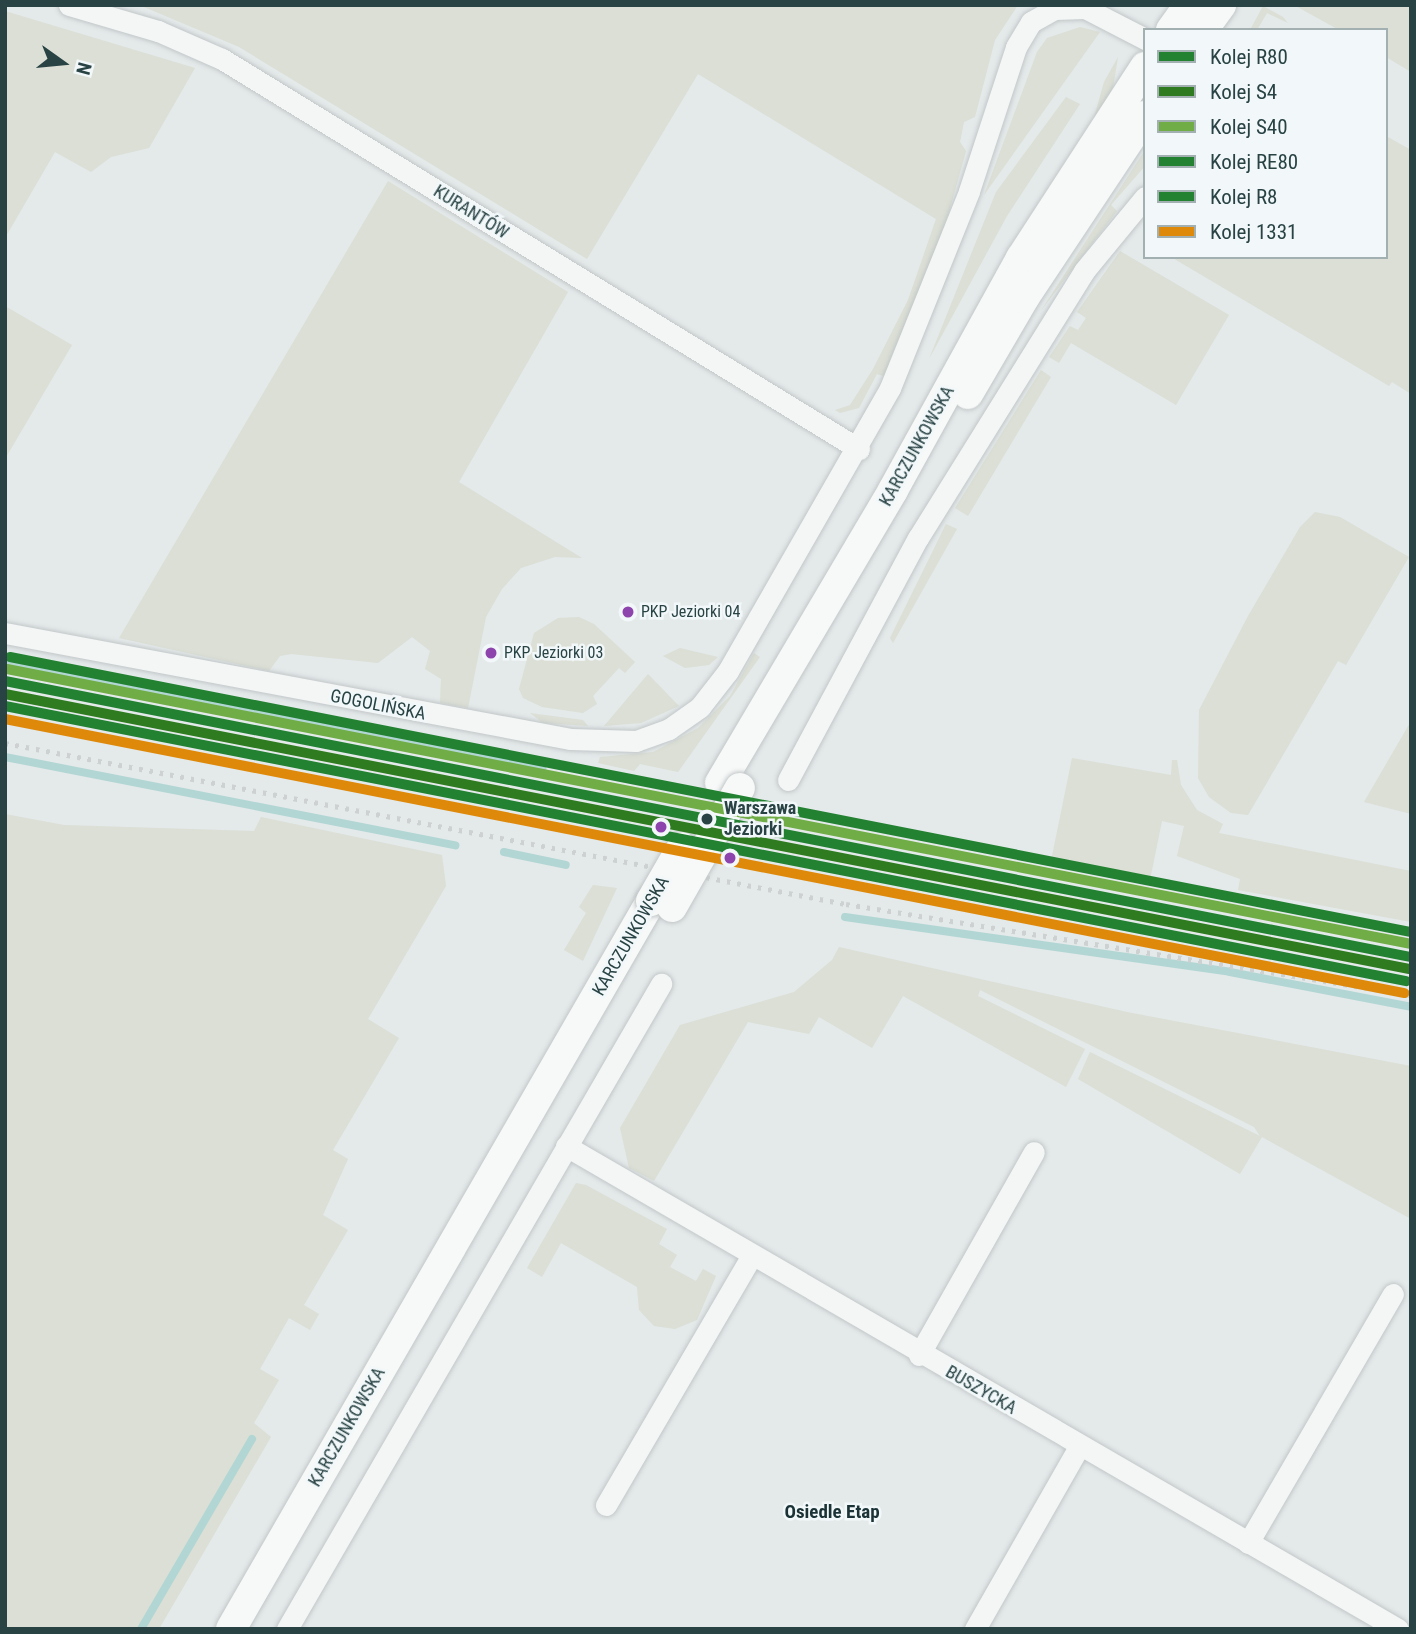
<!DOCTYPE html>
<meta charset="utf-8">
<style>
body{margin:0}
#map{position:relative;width:1416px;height:1634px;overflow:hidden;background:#e4e9ea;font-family:"Roboto Condensed",sans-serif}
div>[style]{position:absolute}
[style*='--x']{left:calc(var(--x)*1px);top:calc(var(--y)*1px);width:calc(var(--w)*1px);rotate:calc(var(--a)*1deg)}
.green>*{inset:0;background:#dbdfd5}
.stream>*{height:8px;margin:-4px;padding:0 4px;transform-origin:4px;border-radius:4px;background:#b1d6d4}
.roads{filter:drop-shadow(0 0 2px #c2c7c8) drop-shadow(0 0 2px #c2c7c8)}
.street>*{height:21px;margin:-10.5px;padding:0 10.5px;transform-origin:10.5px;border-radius:10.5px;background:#f4f6f6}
.secondary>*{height:30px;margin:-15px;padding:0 15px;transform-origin:15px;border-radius:15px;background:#f7f8f8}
.rail>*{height:5px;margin-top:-2.5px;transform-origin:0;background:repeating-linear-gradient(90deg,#cdd1d1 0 3.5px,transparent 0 10.5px)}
.bridges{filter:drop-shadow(0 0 2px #c2c7c8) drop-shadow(0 0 2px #c2c7c8)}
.secondary-bridge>*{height:30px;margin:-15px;padding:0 15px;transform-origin:15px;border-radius:15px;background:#f7f8f8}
.rail-1>*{height:10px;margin:-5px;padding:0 5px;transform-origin:5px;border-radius:5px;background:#238132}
.rail-2>*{height:10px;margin:-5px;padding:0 5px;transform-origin:5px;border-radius:5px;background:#2f7b20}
.rail-3>*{height:10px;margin:-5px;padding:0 5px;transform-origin:5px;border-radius:5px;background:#70ad46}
.rail-4>*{height:10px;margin:-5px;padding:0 5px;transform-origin:5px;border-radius:5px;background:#238132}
.rail-5>*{height:10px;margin:-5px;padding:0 5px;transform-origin:5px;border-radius:5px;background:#238132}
.rail-6>*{height:10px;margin:-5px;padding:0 5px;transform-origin:5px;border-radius:5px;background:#df890a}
.dots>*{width:19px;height:19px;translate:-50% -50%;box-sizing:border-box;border:4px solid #f2f8f9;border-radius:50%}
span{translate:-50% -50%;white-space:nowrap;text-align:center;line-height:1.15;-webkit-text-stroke:5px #f2f8f9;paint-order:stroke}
.bus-label{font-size:16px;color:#294345}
.left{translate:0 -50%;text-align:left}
.street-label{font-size:18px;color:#294345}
.stop-label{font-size:18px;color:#294345;font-weight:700}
.neighbourhood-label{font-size:19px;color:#1b3336;font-weight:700}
.frame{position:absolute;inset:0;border:7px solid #294345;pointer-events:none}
.legend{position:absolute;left:1143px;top:28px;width:245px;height:231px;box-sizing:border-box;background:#f2f8f9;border:2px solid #a2b0b1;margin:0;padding:9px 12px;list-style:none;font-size:21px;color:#294345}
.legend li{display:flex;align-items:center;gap:14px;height:35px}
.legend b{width:35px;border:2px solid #a2b0b1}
.north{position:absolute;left:28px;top:28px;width:70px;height:70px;-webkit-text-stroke:5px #f2f8f9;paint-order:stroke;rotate:105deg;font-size:19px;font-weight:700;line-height:28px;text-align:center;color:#294345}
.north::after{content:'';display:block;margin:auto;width:24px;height:32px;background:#294345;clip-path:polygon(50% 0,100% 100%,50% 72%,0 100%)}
</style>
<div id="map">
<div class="green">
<i style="clip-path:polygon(1018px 5px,995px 40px,975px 117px,964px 122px,960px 142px,966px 151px,946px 223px,884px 376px,877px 374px,859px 408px,840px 413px,835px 410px,850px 405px,873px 369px,908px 300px,936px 219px,698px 74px,587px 259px,239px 47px,144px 7px)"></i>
<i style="clip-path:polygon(1294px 5px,1411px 5px,1411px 72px,1386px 57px,1386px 30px,1339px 30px)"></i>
<i style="clip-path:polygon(1263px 6px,1283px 17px,1288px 23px,1267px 13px,1257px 30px,1250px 30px)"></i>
<i style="clip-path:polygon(5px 11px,195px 68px,149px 148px,111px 157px,91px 172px,55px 152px,5px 238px)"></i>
<i style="clip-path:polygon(1080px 27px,1100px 32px,984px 195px,1037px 52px,1047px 38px)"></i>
<i style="clip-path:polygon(1118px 57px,1113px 88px,1093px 121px,1104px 82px)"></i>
<i style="clip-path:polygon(1066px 97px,1080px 104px,1007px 216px,929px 359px,996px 192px)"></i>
<i style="clip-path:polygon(1386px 136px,1411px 150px,1411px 394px,1392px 382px,1389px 386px,1171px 257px,1386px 257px)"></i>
<i style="clip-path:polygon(1145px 150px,1145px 166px,1111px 205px,1117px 211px,1040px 312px)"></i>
<i style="clip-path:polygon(388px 181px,568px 292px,459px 482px,582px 558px,555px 557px,521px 568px,502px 589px,486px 617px,468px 708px,440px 703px,441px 679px,425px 669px,430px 651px,412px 637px,378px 663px,291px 654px,280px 656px,269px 671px,119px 638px)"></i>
<i style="clip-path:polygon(1120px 251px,1229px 315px,1176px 405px,1071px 343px,1059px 363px,1049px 357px,1070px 326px,1078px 330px,1086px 318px,1077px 312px)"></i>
<i style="clip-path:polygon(5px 306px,72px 345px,5px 459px)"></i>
<i style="clip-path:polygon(1041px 370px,1051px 377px,968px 516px,955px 508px)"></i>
<i style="clip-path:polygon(1315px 512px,1340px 517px,1409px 557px,1346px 665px,1338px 661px,1248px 815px,1231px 813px,1209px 797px,1198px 778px,1199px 710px,1248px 616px,1300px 527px)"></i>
<i style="clip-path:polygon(946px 524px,957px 529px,893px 643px,890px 638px)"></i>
<i style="clip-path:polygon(579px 617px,594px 624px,635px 662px,625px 673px,619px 668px,593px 696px,597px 704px,583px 713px,542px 707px,523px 698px,519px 689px,534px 633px,558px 618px)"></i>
<i style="clip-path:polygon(680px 648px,718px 657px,709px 665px,685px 668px,663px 656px)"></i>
<i style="clip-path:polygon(754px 653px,760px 657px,678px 772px,640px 764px,634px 771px,598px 763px,600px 757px,653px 752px,698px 728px,730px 696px)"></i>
<i style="clip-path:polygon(648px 674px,679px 706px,641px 723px,604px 726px)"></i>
<i style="clip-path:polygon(530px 713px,583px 720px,588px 726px,543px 723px)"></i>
<i style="clip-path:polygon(1411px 721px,1411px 814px,1364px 802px)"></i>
<i style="clip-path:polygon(1072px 758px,1171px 775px,1172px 760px,1177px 760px,1181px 785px,1197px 810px,1223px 824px,1219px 833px,1411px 871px,1411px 922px,1238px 890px,1240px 879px,1177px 856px,1184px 826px,1162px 821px,1150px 880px,1051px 861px)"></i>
<i style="clip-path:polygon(5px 814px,64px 825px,254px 831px,261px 817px,442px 855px,446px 886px,368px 1019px,399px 1038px,333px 1150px,348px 1159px,323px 1215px,348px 1230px,304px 1305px,319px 1314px,310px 1330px,289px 1318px,260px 1369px,279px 1380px,254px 1423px,271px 1437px,159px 1629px,5px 1629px)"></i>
<i style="clip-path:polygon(593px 885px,617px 888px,583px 961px,564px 950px,586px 913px,579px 907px)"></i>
<i style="clip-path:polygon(839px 947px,1127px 1012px,1411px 1066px,1411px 1219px,1262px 1137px,1240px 1174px,1078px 1079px,1090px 1052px,1260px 1136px,1254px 1127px,980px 990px,978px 996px,1085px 1049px,1066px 1087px,903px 996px,872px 1048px,819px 1017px,809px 1034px,748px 1022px,654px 1181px,629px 1168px,620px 1128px,680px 1025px,794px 992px,832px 960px)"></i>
<i style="clip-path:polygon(576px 1183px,586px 1185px,667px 1229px,659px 1244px,677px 1255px,670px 1267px,696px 1281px,703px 1269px,716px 1276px,697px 1320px,675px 1329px,654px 1326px,639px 1310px,637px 1287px,561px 1243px,542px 1277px,527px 1268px)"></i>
</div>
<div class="stream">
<i style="--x:5;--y:662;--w:548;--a:11.27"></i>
<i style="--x:5;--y:757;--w:459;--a:11.1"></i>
<i style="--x:504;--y:852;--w:63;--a:11.8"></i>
<i style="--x:845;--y:917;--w:389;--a:8.1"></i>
<i style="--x:1230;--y:972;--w:184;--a:10.9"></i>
<i style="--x:141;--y:1629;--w:220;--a:-59.7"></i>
</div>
<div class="roads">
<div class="street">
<i style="--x:69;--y:5;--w:93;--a:16.3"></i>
<i style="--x:158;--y:31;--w:70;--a:23.6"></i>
<i style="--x:222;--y:59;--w:747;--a:31.48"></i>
<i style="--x:5;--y:633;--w:576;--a:10.61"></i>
<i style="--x:571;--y:739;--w:65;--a:1.8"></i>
<i style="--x:636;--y:741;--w:35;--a:-20"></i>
<i style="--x:669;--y:729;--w:38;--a:-35"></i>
<i style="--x:700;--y:707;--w:46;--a:-52.1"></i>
<i style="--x:728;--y:671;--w:326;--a:-60.2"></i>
<i style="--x:890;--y:388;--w:212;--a:-68.1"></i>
<i style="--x:969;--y:191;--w:151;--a:-71.9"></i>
<i style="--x:1016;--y:47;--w:29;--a:-59"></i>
<i style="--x:1031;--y:22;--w:26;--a:-29"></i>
<i style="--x:1054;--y:9;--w:31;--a:-2"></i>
<i style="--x:1085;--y:8;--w:68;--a:27.3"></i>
<i style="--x:788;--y:780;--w:275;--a:-61.8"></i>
<i style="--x:918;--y:538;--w:314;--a:-58.1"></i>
<i style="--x:1084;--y:271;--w:96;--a:-50.5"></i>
<i style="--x:566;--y:1146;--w:962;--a:30.14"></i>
<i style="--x:919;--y:1355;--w:233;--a:-60.5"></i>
<i style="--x:606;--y:1505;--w:287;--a:-59.7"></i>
<i style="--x:1248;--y:1543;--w:288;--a:-59.8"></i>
<i style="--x:287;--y:1629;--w:746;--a:-59.89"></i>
<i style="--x:975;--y:1629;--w:210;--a:-60.3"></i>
</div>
<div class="secondary">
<i style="--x:1171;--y:30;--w:31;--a:-54"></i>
<i style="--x:1203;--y:30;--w:31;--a:-54"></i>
<i style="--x:968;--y:394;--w:111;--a:-59.7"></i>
<i style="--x:1024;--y:298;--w:219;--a:-56.4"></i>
<i style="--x:720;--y:783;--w:340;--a:-59.4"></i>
<i style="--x:893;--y:490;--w:265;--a:-61.1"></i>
<i style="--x:1021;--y:258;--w:228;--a:-57"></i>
<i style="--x:231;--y:1629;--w:840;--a:-60.02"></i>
</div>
</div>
<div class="rail">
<i style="--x:5;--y:743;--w:856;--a:10.84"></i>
<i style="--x:846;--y:904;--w:572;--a:9.15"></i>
</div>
<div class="bridges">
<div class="secondary-bridge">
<i style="--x:651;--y:901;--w:62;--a:-60.1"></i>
<i style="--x:672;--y:907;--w:137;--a:-60.3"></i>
</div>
</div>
<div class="rail-1">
<i style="--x:5;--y:681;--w:1433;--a:11.11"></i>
</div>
<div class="rail-2">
<i style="--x:5;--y:694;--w:1431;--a:11.08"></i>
</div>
<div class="rail-3">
<i style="--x:7;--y:669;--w:1431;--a:11.08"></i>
</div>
<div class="rail-4">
<i style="--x:5;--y:706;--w:1428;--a:11.11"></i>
</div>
<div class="rail-5">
<i style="--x:10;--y:657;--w:1428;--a:11.11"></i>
</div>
<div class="rail-6">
<i style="--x:5;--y:719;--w:1426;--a:11.08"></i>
</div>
<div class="dots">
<i style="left:628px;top:612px;background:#8e44ad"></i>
<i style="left:491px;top:653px;background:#8e44ad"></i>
<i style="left:707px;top:819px;background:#294345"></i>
<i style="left:661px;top:827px;background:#8e44ad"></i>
<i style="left:730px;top:858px;background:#8e44ad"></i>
</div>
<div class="bus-label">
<span class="left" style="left:641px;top:612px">PKP Jeziorki 04</span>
<span class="left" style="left:504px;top:653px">PKP Jeziorki 03</span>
</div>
<div class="street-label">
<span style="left:471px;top:212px;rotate:32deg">KURANTÓW</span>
<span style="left:917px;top:446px;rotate:-61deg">KARCZUNKOWSKA</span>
<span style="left:378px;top:705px;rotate:11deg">GOGOLIŃSKA</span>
<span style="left:631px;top:936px;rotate:-60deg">KARCZUNKOWSKA</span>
<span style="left:981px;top:1390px;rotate:30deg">BUSZYCKA</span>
<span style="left:347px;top:1427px;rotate:-60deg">KARCZUNKOWSKA</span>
</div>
<div class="stop-label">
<span class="left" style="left:724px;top:819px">Warszawa<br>Jeziorki</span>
</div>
<div class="neighbourhood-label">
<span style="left:832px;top:1512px">Osiedle Etap</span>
</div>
<div class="frame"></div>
<ul class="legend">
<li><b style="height:9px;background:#238132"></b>Kolej R80</li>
<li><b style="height:9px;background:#2f7b20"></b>Kolej S4</li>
<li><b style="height:9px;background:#70ad46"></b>Kolej S40</li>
<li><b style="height:9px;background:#238132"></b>Kolej RE80</li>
<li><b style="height:9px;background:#238132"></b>Kolej R8</li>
<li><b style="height:9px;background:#df890a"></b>Kolej 1331</li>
</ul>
<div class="north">N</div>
</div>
